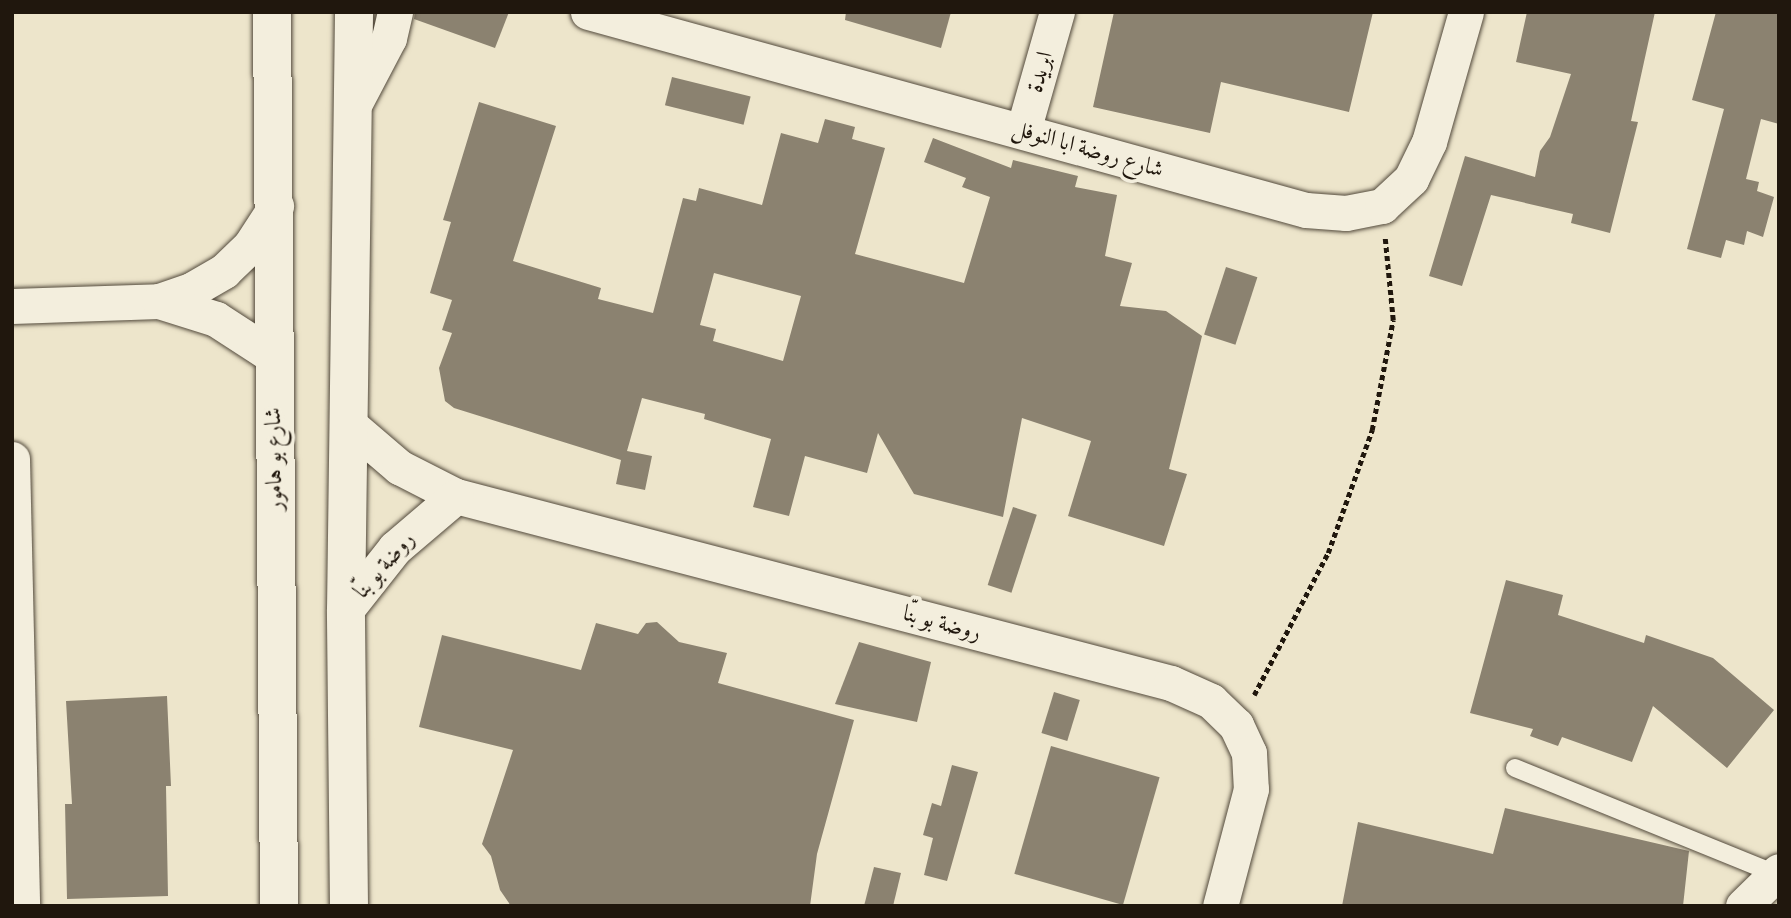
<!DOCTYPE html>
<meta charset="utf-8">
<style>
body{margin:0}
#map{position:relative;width:1791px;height:918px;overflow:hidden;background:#ede5cb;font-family:"Libre Bodoni",Amiri,serif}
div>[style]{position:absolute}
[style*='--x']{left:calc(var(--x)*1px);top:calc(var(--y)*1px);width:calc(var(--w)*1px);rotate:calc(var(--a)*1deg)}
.building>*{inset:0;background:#8b8270;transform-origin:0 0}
.path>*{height:4.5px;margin-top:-2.25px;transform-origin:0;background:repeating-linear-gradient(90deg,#20170d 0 5px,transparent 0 8.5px)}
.roads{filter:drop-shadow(0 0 2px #534a3c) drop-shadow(0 0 2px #534a3c)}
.lane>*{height:18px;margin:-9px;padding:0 9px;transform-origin:9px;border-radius:9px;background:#f3eedd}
.street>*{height:35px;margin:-17.5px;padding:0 17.5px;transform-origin:17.5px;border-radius:17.5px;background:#f3eedd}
.secondary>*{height:38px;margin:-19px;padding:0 19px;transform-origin:19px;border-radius:19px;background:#f3eedd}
span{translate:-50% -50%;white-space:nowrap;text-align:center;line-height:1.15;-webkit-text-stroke:7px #f3eedd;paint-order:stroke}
.street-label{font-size:23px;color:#20170d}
.frame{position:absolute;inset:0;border:14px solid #20170d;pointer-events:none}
</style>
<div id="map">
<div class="building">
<i style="clip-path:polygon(415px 12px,509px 12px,495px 48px,414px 19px)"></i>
<i style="clip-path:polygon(846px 12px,951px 12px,941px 48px,845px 20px)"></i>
<i style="clip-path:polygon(1114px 12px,1373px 12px,1349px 112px,1221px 82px,1210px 133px,1093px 107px)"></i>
<i style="clip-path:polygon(1527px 12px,1655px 12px,1631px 121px,1638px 122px,1610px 233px,1571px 223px,1573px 214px,1491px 195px,1462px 286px,1429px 276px,1465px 156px,1535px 177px,1540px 151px,1550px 137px,1571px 74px,1516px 62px)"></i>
<i style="clip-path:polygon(1716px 12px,1779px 12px,1779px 124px,1761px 119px,1746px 179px,1759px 182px,1757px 191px,1774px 197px,1763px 237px,1747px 231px,1744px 245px,1726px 240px,1721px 258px,1687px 249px,1724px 109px,1692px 100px)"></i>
<i style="left:672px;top:77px;width:81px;height:29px;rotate:14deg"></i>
<i style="clip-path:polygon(evenodd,479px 102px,556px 126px,513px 261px,601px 288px,598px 299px,653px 313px,683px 198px,696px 201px,699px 188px,762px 205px,781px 133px,818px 143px,825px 119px,855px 127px,852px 139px,885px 148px,855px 254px,964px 283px,990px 197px,962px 187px,966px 178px,924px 162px,933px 138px,1011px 168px,1013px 160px,1078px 176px,1075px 187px,1117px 195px,1105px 256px,1132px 263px,1120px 306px,1166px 311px,1202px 336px,1169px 469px,1187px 474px,1164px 546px,1068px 516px,1091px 441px,1022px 418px,1003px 517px,914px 494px,878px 433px,867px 473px,805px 456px,789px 516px,753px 507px,771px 439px,704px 419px,705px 414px,642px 398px,627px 451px,652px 456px,645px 490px,616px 484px,621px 460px,454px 408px,445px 401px,439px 368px,452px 333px,442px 330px,452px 300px,430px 293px,451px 222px,443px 220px,479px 102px,714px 273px,801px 296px,783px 361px,713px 341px,716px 329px,700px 325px,714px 273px)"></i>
<i style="left:1226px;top:267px;width:33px;height:71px;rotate:18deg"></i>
<i style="left:1013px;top:507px;width:25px;height:82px;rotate:18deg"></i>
<i style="clip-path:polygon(1506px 580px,1563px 595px,1558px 615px,1644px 643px,1646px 635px,1713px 658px,1774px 710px,1727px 768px,1653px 706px,1632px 762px,1562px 737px,1558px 746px,1530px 736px,1533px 729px,1470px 713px)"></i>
<i style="clip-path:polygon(657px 622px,679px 642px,727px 653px,718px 683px,854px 720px,817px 854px,810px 906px,511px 906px,500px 890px,491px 856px,482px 844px,513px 750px,419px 727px,442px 635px,581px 670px,596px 623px,638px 634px,646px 623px)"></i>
<i style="clip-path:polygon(859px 642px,931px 662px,917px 722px,835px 704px)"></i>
<i style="left:1054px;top:692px;width:27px;height:43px;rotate:17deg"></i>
<i style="clip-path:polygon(167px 696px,171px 786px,166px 786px,168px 896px,67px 899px,65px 804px,72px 804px,66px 701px)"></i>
<i style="left:1051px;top:746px;width:113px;height:133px;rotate:16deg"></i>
<i style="clip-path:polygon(952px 765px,978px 772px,947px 881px,924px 875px,933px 838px,923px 835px,932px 803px,941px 806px)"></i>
<i style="clip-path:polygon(1505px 808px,1689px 851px,1683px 906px,1342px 906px,1358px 822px,1493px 854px)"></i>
<i style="clip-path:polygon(874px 867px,901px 873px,893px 906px,864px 906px)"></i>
</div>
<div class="path">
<i style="--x:1254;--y:695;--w:160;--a:-62.5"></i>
<i style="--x:1328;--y:553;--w:131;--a:-70.3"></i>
<i style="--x:1372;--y:430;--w:112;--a:-79.2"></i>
<i style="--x:1393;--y:320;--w:82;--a:-95.6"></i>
</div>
<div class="roads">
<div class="lane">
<i style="--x:1515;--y:768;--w:279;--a:22.1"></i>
</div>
<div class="street">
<i style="--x:588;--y:12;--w:745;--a:15.42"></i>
<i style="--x:1306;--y:210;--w:40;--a:4.3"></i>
<i style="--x:1346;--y:213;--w:37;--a:-11"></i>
<i style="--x:1382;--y:206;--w:40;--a:-43"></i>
<i style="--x:1411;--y:179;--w:41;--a:-64.1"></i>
<i style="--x:1429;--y:142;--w:135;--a:-74.1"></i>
<i style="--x:356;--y:101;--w:71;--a:-62.4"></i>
<i style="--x:389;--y:38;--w:27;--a:-77"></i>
<i style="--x:1023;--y:131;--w:124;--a:-74.1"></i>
<i style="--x:159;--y:301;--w:36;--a:-19"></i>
<i style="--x:193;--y:289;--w:36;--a:-30"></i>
<i style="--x:224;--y:271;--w:36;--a:-44"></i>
<i style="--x:250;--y:246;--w:48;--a:-57"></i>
<i style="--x:12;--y:306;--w:147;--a:-1.9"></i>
<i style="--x:159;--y:301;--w:60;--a:17.5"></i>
<i style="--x:216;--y:319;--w:68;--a:33"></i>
<i style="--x:350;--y:425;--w:65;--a:40.6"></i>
<i style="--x:399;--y:467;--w:64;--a:27"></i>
<i style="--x:456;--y:496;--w:739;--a:14.66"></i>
<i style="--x:1171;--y:683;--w:44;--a:24.2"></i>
<i style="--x:1211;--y:701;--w:35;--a:44"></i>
<i style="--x:1236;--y:725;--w:31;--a:65"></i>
<i style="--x:1249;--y:753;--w:36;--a:87"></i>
<i style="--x:1251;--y:789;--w:121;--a:104.8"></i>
<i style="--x:12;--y:459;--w:447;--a:88.7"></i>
<i style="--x:346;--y:610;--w:79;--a:-51.7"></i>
<i style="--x:395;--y:548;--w:80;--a:-40.4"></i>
<i style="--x:1743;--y:906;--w:50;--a:-44.2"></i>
</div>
<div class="secondary">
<i style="--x:272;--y:12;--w:894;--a:89.55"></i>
<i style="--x:349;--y:906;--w:296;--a:-90.6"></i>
<i style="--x:346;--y:610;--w:598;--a:-89.23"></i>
</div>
</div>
<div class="street-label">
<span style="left:1040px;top:72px;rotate:-74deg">ابريدة</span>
<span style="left:1088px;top:149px;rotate:16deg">شارع روضة ابا النوفل</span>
<span style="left:274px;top:459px;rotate:-91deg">شارع بو هامور</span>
<span style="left:384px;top:565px;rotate:-49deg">روضة بو بنّا</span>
<span style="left:942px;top:623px;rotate:15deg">روضة بو بنّا</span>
</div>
<div class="frame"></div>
</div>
